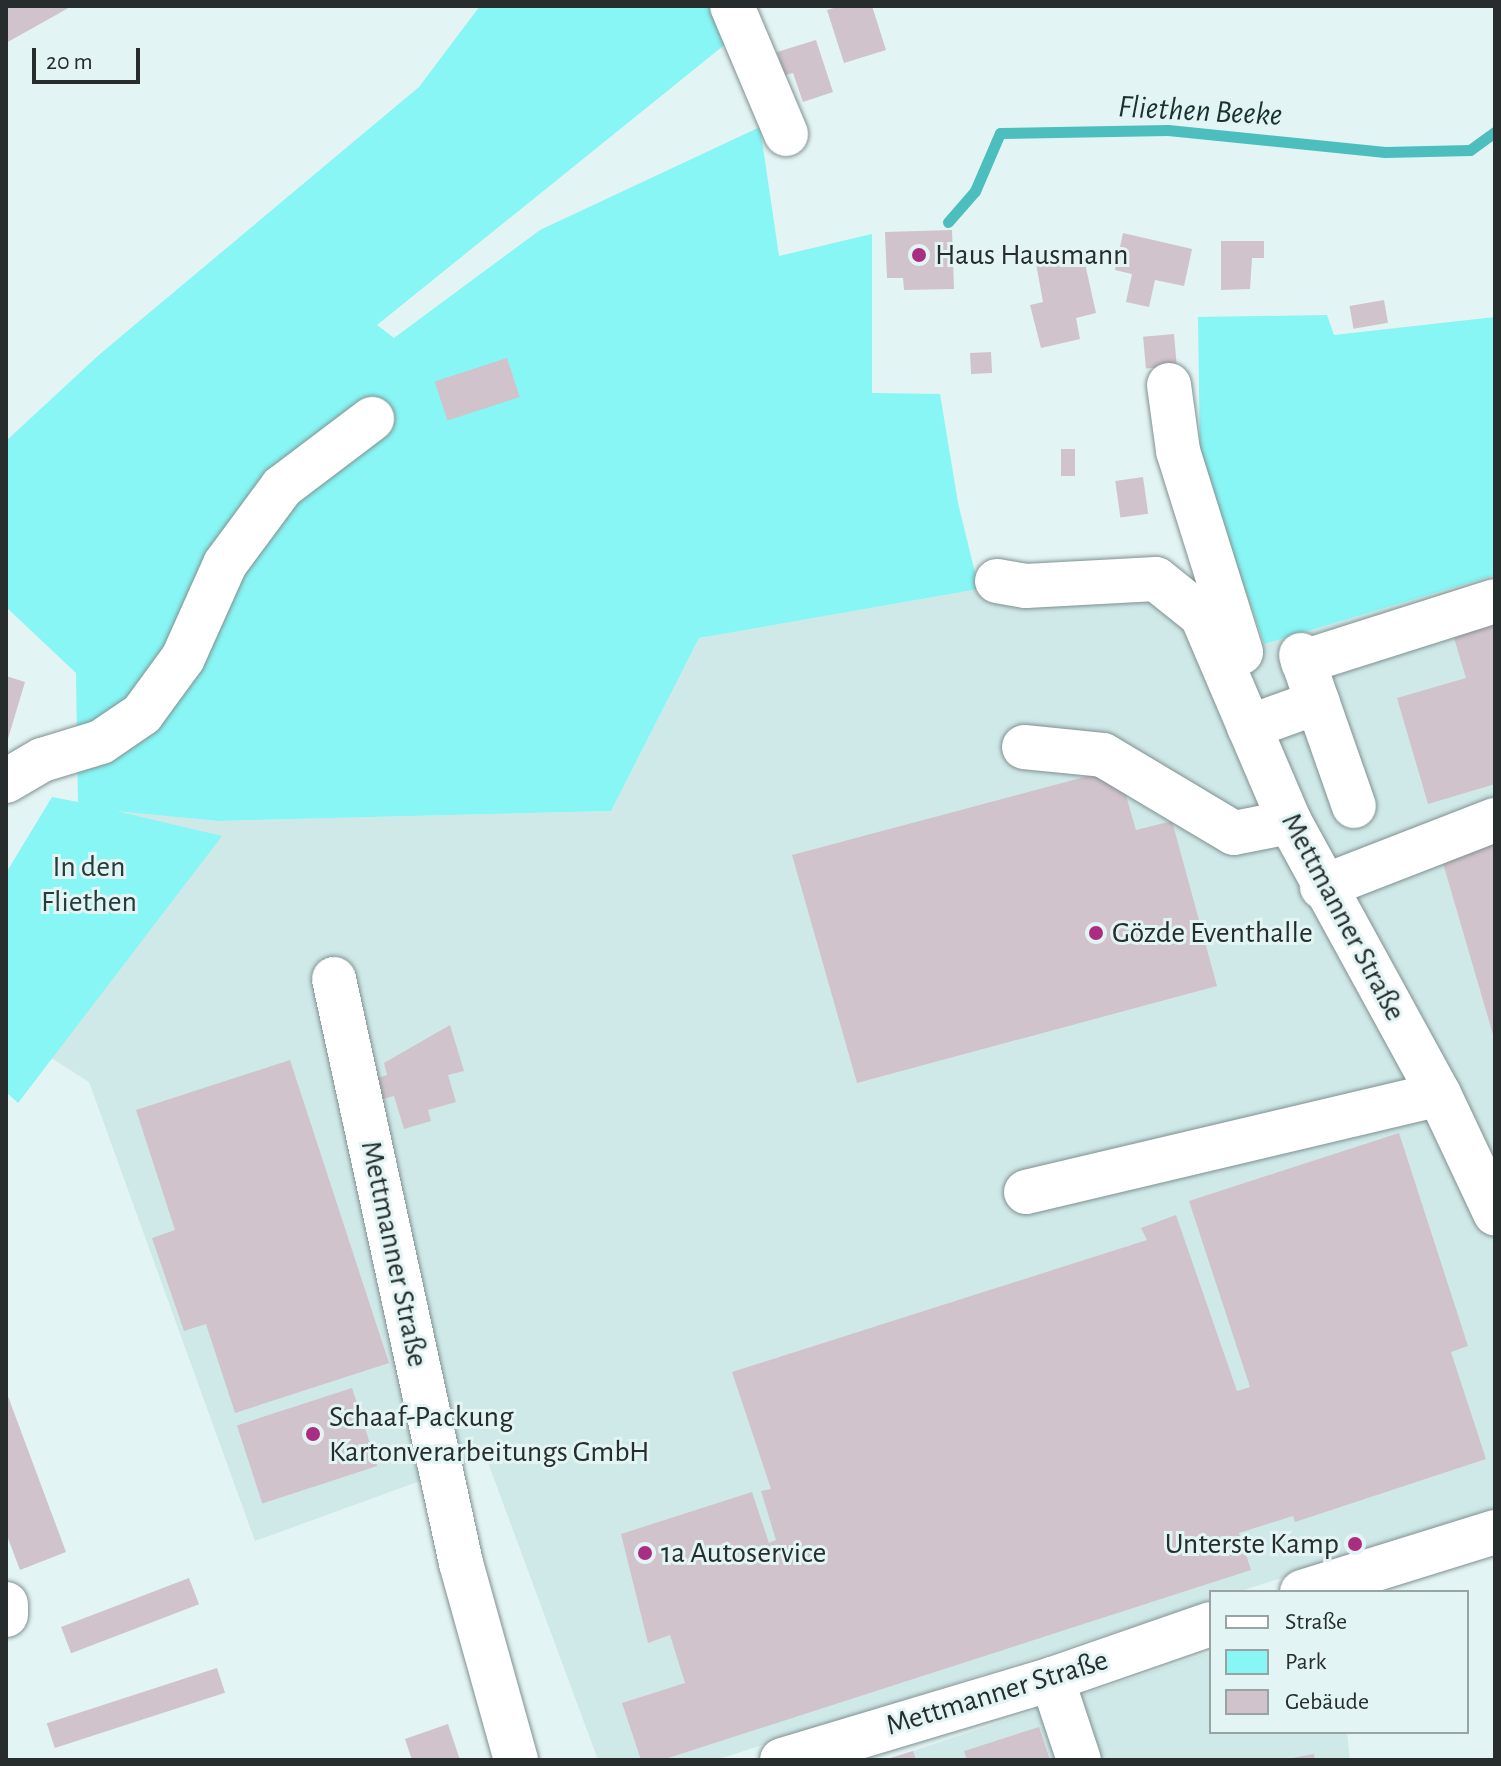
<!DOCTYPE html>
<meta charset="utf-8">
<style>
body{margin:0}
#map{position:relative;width:1501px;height:1766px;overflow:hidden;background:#e2f4f3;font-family:"Alegreya Sans",sans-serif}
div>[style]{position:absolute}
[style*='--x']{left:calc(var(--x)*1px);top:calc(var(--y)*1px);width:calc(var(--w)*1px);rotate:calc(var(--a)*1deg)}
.built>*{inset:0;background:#cfe9e8}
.green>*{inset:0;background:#87f6f4}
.stream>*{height:11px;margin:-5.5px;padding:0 5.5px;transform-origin:5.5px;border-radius:5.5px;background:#4bbebd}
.building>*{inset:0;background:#d1c3cb;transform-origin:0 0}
.roads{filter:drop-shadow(0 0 2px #809090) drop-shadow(0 0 2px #809090)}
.minor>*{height:44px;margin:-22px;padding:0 22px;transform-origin:22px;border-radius:22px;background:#fff}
.dots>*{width:22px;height:22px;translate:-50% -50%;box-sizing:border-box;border:4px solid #e2f4f3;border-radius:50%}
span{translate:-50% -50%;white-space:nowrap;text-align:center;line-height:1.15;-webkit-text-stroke:6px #e2f4f3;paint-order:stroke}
.poi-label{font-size:30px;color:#262d2c}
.left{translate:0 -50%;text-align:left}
.right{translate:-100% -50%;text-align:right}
.park-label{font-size:30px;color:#233d3c}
.street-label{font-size:30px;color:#262d2c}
.water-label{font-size:32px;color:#183231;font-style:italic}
.frame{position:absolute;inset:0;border:8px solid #262d2c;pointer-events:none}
.legend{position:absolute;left:1209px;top:1590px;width:260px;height:144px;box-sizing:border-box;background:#e2f4f3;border:2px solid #97a4a3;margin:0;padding:10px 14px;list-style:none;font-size:24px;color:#262d2c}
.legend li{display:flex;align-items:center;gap:16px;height:40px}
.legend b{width:40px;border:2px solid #97a4a3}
.scale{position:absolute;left:32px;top:48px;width:108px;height:36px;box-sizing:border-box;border:4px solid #262d2c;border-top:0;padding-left:10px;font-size:24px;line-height:28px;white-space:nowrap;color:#262d2c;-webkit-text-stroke:6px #e2f4f3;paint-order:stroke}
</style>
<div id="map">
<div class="built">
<i style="clip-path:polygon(1495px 575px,1495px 1509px,1238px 1592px,1211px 1592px,1211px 1601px,716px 1760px,598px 1760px,486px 1457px,255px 1541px,89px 1082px,6px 1029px,78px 807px,218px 821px,611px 811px,699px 638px,979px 589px,1163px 600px,1264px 644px)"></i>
<i style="clip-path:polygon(1211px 1652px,1211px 1732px,1347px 1732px,1350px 1760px,886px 1760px)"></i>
</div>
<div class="green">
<i style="clip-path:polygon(480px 6px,720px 6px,733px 38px,377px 325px,394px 338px,540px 230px,760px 127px,779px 256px,872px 234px,872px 393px,940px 394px,958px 503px,979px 589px,699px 638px,611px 811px,218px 821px,116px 811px,222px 836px,18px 1103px,6px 1092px,6px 873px,52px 797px,78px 802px,76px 673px,6px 607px,6px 441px,100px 354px,419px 87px)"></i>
<i style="clip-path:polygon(1327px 315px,1334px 335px,1495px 317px,1495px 575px,1264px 644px,1200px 459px,1198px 317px)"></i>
</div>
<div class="stream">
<i style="--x:948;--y:222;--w:41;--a:-48.9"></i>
<i style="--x:975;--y:191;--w:63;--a:-66.7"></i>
<i style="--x:1000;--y:133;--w:168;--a:-1"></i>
<i style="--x:1168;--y:130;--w:218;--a:5.8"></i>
<i style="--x:1385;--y:152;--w:85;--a:-1.3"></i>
<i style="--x:1470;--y:150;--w:31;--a:-36"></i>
</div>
<div class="building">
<i style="clip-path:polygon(6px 6px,72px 6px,6px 43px)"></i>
<i style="clip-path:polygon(841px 6px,872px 6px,886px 50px,844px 63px,827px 10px)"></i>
<i style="clip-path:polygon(816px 40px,833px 92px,803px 102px,793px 73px,785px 75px,777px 52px)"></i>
<i style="clip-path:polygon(952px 230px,954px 289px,904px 290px,903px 278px,887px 278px,885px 232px)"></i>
<i style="clip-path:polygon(1123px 233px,1192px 249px,1184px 286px,1155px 280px,1149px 307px,1126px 302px,1132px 274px,1115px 270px)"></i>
<i style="clip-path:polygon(1221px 241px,1264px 241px,1264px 258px,1252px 258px,1250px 289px,1221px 290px)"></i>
<i style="clip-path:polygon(1082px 250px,1096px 313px,1076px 318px,1080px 339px,1041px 348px,1030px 305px,1043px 302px,1035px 258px)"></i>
<i style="left:1384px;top:300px;width:23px;height:35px;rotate:80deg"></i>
<i style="left:1174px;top:334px;width:32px;height:31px;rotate:85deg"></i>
<i style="left:991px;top:352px;width:21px;height:21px;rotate:87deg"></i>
<i style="left:507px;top:358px;width:41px;height:76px;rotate:72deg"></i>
<i style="left:1061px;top:449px;width:14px;height:27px"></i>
<i style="left:1143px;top:477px;width:37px;height:28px;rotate:82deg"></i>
<i style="clip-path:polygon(1495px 614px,1495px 784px,1428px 804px,1397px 698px,1466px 678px,1451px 628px)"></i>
<i style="clip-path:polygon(6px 676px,25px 682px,7px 742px,6px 742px)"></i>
<i style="clip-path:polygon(1118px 768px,1136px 830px,1172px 821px,1217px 986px,857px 1083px,792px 855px)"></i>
<i style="clip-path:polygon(1495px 829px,1495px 1038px,1494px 1038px,1438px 846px)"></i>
<i style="clip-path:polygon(450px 1025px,464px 1071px,448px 1075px,456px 1102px,428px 1110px,431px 1121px,404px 1129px,394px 1096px,383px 1099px,377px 1078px,387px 1075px,384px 1063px)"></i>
<i style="clip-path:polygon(290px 1060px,389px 1363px,235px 1413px,206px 1324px,184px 1331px,152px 1238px,175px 1230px,136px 1110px)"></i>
<i style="clip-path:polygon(1399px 1133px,1468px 1346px,1451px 1352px,1486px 1459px,1295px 1522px,1293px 1516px,1239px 1533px,1251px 1570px,662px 1760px,641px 1760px,622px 1703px,685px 1683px,670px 1635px,648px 1643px,621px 1534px,752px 1492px,769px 1543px,776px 1540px,761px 1491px,771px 1489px,732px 1372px,1147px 1240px,1141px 1228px,1176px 1215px,1237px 1391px,1250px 1387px,1189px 1201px)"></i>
<i style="left:352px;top:1388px;width:82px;height:121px;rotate:72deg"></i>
<i style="clip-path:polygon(6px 1391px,66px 1552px,20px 1570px,6px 1533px)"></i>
<i style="left:189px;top:1578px;width:28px;height:137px;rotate:69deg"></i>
<i style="left:217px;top:1668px;width:26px;height:179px;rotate:72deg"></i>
<i style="clip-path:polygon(448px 1724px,460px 1760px,412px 1760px,405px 1739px)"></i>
<i style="clip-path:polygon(1039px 1727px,1050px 1760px,967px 1760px,964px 1751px)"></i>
<i style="clip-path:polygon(913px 1751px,916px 1760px,888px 1760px,887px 1759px)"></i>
<i style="clip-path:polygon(1314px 1754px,1315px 1760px,1292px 1760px,1292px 1758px)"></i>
</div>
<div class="roads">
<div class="minor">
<i style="--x:732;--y:6;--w:139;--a:67.1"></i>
<i style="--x:1169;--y:385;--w:67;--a:82.2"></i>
<i style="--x:1178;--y:451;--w:211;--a:72.6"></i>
<i style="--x:997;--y:581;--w:29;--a:10"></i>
<i style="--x:1026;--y:586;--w:130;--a:-3.1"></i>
<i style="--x:1156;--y:579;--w:59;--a:38.8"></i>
<i style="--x:1202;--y:616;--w:224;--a:66.9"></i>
<i style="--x:1290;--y:822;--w:310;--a:61.3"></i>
<i style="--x:1439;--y:1094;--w:132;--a:64.8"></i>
<i style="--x:1301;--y:655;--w:160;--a:70.7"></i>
<i style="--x:1303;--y:662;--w:201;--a:-17.6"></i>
<i style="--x:1249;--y:727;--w:73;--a:-19.9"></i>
<i style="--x:1024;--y:747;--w:79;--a:5.8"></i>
<i style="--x:1103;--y:755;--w:152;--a:30.8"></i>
<i style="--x:1234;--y:833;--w:57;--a:-11.1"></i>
<i style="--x:6;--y:781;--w:42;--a:-30.3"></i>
<i style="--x:42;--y:760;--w:62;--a:-17"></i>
<i style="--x:101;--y:742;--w:50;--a:-34.3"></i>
<i style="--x:142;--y:714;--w:69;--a:-53.8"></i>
<i style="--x:183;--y:658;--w:103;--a:-65.9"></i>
<i style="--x:225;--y:564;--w:96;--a:-53.5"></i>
<i style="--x:282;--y:487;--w:113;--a:-37.1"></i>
<i style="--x:1322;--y:887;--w:186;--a:-21.2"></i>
<i style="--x:334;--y:979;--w:598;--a:77.73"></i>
<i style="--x:461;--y:1563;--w:205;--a:74.4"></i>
<i style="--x:1026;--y:1192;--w:424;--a:-13.3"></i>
<i style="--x:1302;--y:1592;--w:202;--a:-17.3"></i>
<i style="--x:6;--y:1604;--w:11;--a:90"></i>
<i style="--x:1052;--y:1679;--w:85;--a:71.6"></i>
<i style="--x:782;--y:1760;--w:282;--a:-16.7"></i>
<i style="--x:1052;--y:1679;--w:168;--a:-19.1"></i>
</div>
</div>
<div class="dots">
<i style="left:919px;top:255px;background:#a92e81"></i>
<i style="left:1096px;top:933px;background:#a92e81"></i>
<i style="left:313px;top:1434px;background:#a92e81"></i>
<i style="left:1355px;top:1544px;background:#a92e81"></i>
<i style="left:645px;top:1553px;background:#a92e81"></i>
</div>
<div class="poi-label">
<span class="left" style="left:935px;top:255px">Haus Hausmann</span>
<span class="left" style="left:1112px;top:933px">Gözde Eventhalle</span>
<span class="left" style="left:329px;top:1434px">Schaaf-Packung<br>Kartonverarbeitungs GmbH</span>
<span class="right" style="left:1339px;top:1544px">Unterste Kamp</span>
<span class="left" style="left:661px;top:1553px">1a Autoservice</span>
</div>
<div class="park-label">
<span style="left:89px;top:884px">In den<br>Fliethen</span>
</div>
<div class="street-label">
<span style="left:1343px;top:917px;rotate:62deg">Mettmanner Straße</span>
<span style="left:394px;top:1254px;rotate:78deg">Mettmanner Straße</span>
<span style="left:997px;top:1693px;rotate:-17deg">Mettmanner Straße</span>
</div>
<div class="water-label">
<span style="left:1200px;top:111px;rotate:3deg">Fliethen Beeke</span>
</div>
<div class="frame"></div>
<ul class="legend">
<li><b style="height:10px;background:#fff"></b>Straße</li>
<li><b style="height:22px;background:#87f6f4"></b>Park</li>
<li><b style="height:22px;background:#d1c3cb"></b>Gebäude</li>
</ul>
<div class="scale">20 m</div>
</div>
